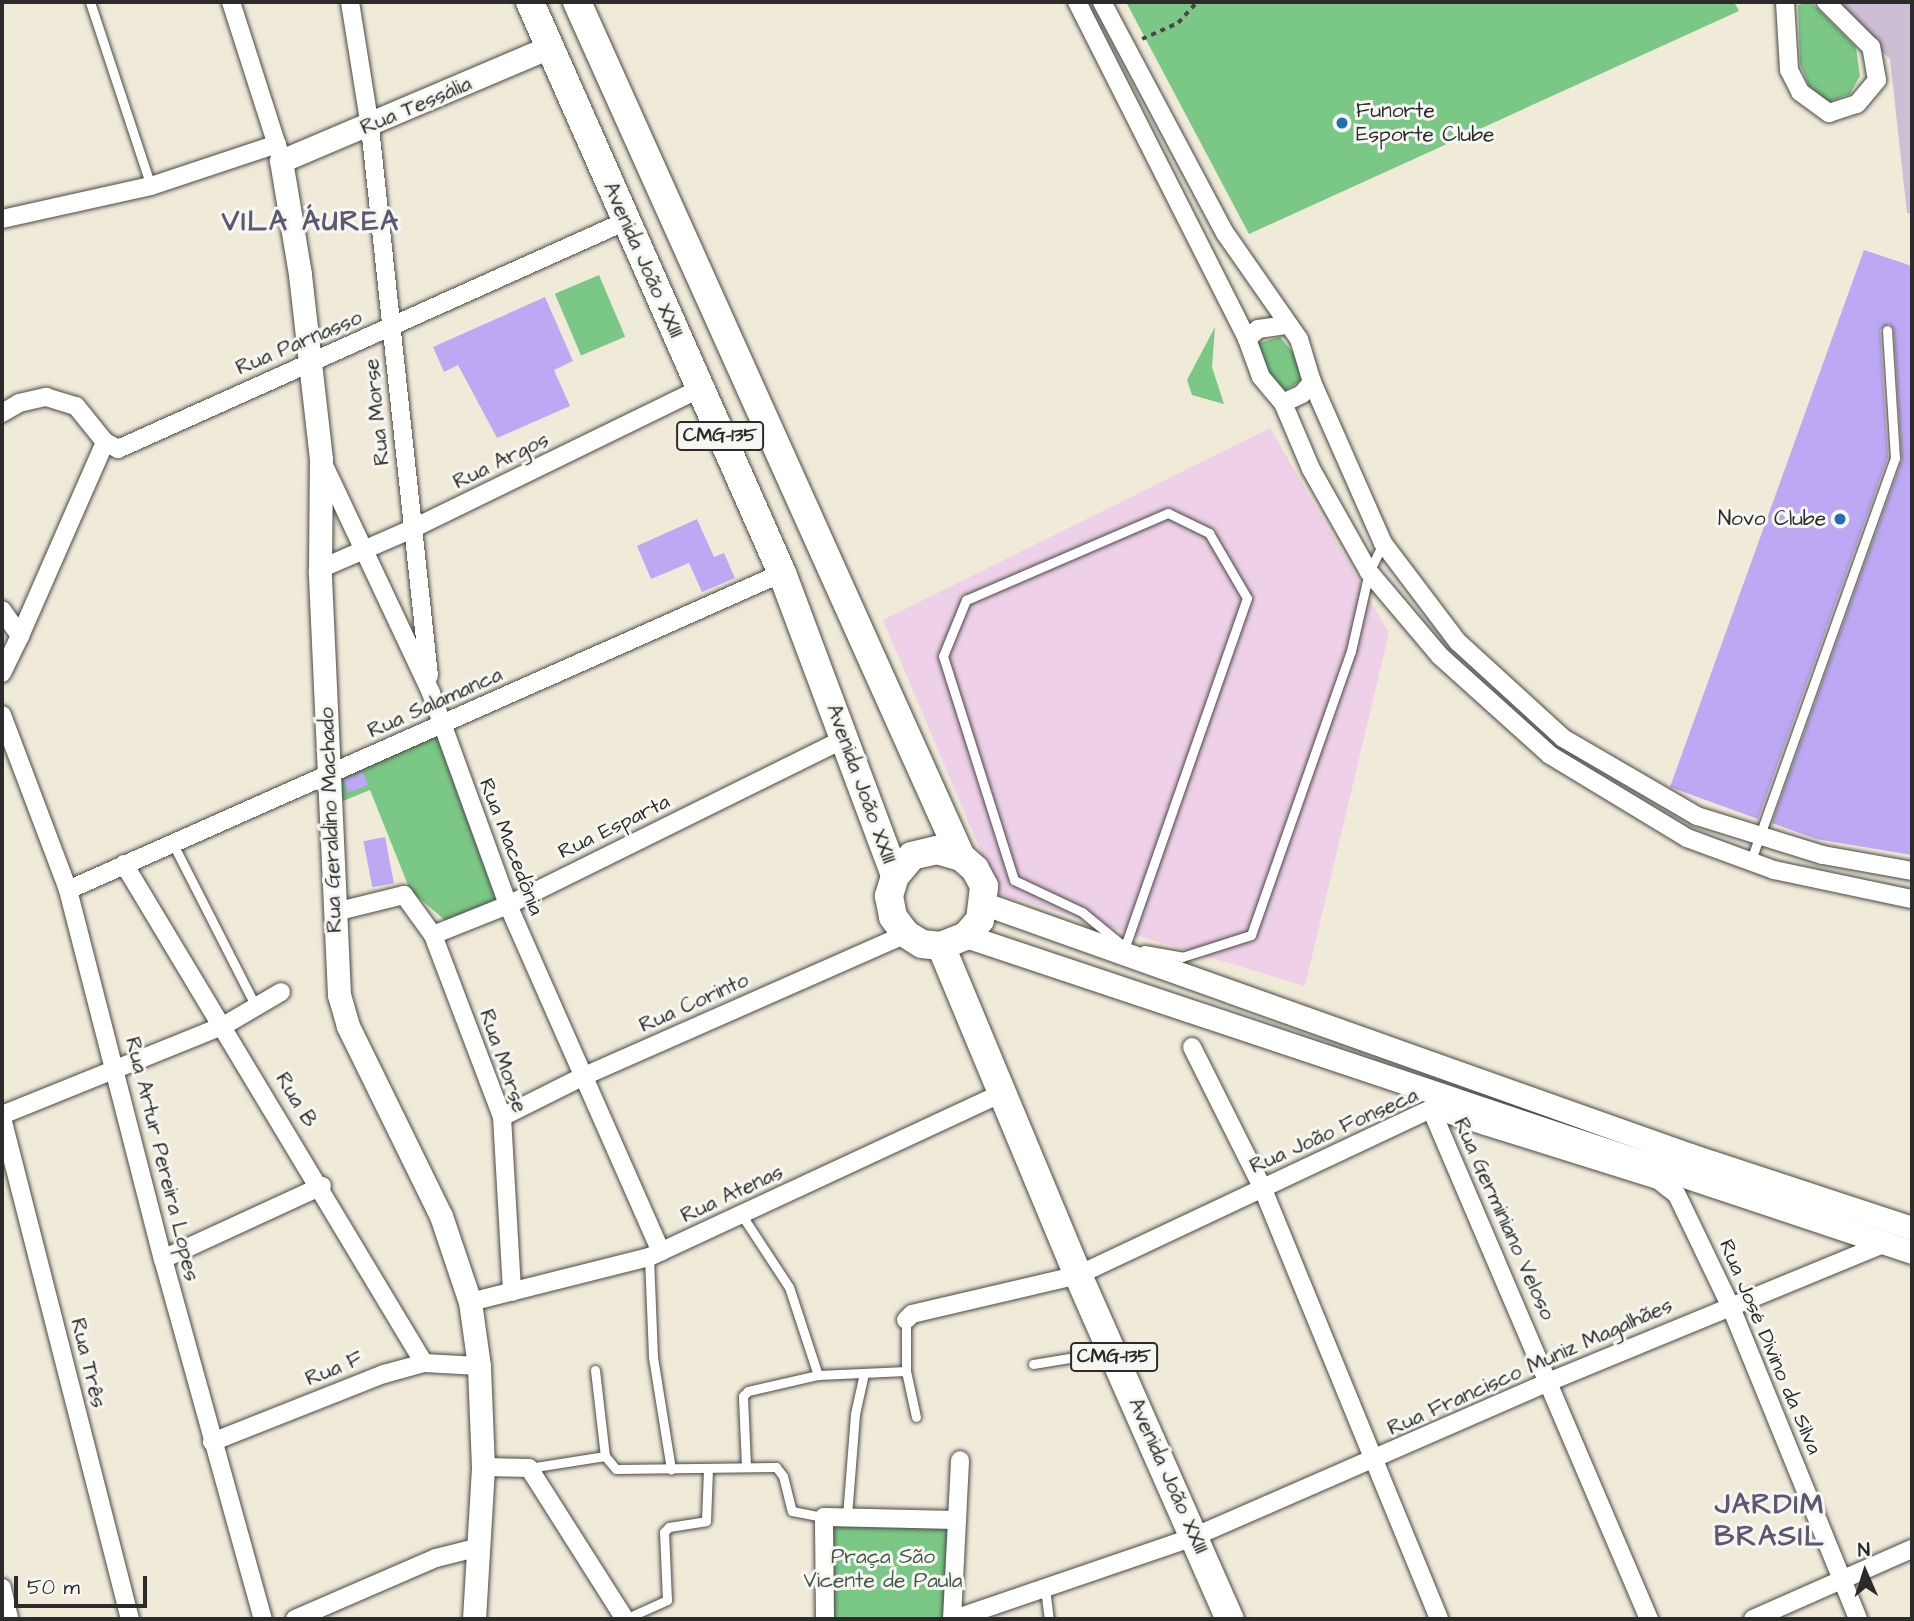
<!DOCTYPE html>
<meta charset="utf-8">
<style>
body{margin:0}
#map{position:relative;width:1914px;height:1621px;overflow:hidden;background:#f0ebd9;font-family:"Architects Daughter",sans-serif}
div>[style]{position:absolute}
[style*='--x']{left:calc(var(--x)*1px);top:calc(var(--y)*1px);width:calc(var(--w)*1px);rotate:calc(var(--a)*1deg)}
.built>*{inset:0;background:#eed0e8}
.industrial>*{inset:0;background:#ccbed4}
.green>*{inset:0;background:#7bc786;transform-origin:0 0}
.building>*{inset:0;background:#bca8f3;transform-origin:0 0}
.path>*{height:3.5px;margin-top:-1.75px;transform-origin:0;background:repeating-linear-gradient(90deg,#494845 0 5px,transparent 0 10px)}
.roads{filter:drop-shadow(0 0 2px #494845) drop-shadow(0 0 2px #494845)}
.service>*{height:9px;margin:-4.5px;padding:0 4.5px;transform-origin:4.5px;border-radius:4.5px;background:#fff}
.minor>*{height:18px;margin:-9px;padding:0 9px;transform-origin:9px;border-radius:9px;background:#fff}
.tertiary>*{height:23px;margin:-11.5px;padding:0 11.5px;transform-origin:11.5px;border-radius:11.5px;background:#fff}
.primary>*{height:28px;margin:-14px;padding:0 14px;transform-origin:14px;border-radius:14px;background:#fff}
.dots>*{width:19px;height:19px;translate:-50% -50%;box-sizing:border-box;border:4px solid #f6f6f2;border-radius:50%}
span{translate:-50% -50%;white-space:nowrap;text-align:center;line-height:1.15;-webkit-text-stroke:6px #f6f6f2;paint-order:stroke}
.shield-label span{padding:2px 5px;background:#f6f6f2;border:2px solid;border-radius:5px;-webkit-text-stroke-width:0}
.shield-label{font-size:19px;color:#2b2b2b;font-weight:700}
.street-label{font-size:21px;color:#2b2b2b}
.poi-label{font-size:21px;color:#2b2b2b}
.left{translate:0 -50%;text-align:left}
.right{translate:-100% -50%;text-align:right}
.park-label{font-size:21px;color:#435a46}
.district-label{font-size:28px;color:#5e5771;font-weight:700;letter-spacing:2px}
.frame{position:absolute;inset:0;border:4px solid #2b2b2b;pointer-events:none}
.north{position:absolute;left:1830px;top:1537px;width:70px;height:70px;-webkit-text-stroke:5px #f6f6f2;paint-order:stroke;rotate:357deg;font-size:19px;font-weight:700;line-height:28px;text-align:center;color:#2b2b2b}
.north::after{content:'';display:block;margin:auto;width:24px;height:32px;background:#2b2b2b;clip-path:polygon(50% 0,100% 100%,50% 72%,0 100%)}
.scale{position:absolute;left:14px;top:1576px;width:133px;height:32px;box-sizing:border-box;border:4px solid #2b2b2b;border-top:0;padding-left:9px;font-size:21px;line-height:24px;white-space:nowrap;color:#2b2b2b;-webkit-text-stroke:5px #f6f6f2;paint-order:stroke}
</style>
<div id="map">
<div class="built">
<i style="clip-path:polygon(1270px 428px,1389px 633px,1305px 986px,999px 894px,883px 620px)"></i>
</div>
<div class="industrial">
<i style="clip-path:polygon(1829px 2px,1912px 2px,1912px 214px,1907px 213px,1890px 59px)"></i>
</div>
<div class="green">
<i style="clip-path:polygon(1126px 2px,1734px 2px,1739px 11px,1249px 234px)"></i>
<i style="clip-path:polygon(1811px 2px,1856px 47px,1860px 76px,1850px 94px,1829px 102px,1809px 86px,1800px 64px,1798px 5px)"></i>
<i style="left:599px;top:275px;width:67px;height:48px;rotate:67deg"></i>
<i style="clip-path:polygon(1215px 327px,1212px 367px,1224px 404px,1192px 395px,1187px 380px)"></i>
<i style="clip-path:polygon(1280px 337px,1296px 356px,1301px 381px,1282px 392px,1263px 373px,1255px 344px)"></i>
<i style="clip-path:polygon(435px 731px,501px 901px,447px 922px,410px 890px,370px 790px,343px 801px,337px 777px)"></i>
<i style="left:824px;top:1517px;width:133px;height:102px;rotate:1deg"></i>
</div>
<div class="building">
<i style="clip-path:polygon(1864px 250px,1912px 266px,1912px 855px,1816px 839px,1772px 823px,1902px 460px,1894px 330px,1889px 324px,1880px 330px,1888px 457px,1758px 819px,1670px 787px)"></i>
<i style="clip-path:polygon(545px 297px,573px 361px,554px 370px,570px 406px,497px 438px,458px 365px,444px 372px,433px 347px)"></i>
<i style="clip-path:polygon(697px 519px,714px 557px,724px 553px,735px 578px,702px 592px,689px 563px,651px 579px,637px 546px)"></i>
<i style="left:363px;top:772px;width:14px;height:21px;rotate:69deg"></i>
<i style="left:385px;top:837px;width:47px;height:22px;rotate:79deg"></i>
</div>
<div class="path">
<i style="--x:1142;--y:39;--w:39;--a:-24"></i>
<i style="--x:1178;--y:23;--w:28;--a:-48"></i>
</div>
<div class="roads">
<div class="service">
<i style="--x:90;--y:2;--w:194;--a:71.7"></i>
<i style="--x:173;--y:844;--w:183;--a:63"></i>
<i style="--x:1751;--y:860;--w:427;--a:-70.3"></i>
<i style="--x:1895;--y:458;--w:128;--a:-93.6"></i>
<i style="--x:1121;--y:944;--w:50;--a:-140.6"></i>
<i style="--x:1082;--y:912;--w:75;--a:-154.8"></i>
<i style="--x:1014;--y:880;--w:235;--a:-107.6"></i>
<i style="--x:943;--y:656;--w:61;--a:-67.7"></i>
<i style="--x:966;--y:600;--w:220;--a:-23.3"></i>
<i style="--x:1168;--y:513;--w:46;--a:26"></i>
<i style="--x:1209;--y:533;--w:75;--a:59.7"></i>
<i style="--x:1247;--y:598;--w:370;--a:109.3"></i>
<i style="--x:1144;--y:950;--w:39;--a:10"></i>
<i style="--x:1182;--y:957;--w:72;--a:-17.7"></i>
<i style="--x:1251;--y:935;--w:301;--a:-70.6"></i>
<i style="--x:1351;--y:651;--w:81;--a:-77.2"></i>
<i style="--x:1369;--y:572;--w:32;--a:-64"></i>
<i style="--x:741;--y:1214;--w:87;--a:56.7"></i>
<i style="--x:789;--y:1287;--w:93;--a:71.8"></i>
<i style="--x:649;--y:1257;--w:100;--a:87.7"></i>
<i style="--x:653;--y:1357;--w:114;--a:80.9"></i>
<i style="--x:906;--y:1320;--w:51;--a:90"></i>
<i style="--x:906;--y:1371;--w:47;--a:77.7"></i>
<i style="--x:1033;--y:1364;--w:74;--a:-9.3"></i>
<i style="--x:595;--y:1370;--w:87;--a:83.4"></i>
<i style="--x:605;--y:1456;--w:17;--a:50"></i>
<i style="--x:616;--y:1469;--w:160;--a:-0.7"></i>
<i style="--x:776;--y:1467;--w:11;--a:52"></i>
<i style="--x:783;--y:1476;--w:36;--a:76"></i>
<i style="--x:792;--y:1511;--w:33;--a:11"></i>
<i style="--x:746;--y:1466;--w:70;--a:-92.5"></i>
<i style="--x:743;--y:1396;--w:7;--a:-45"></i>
<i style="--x:748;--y:1391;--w:72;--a:-12.9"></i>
<i style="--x:818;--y:1375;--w:88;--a:-2.6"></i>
<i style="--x:529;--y:1468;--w:77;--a:-9"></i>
<i style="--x:847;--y:1516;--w:102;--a:-85.5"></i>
<i style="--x:855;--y:1414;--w:42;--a:-77.6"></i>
<i style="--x:1045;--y:1588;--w:31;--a:83"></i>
<i style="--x:625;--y:1619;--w:46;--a:-24.3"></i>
<i style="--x:667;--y:1600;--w:68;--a:-92.5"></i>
<i style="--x:664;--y:1532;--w:7;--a:-45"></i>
<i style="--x:669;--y:1527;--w:37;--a:-9"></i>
<i style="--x:706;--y:1521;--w:51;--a:-87.8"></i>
</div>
<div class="minor">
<i style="--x:231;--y:2;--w:161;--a:72.2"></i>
<i style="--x:350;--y:2;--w:127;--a:80.9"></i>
<i style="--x:370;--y:127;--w:552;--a:83.87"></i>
<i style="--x:1077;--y:2;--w:377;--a:63.2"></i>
<i style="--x:1247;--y:339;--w:40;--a:69.8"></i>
<i style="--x:1261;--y:377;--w:34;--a:50"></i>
<i style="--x:1283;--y:403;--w:72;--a:67"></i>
<i style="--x:1311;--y:469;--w:118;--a:60.6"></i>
<i style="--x:1369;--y:572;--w:110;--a:49.8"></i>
<i style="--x:1440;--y:656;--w:148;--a:42"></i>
<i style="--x:1550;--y:755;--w:160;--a:31.2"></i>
<i style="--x:1687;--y:838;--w:93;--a:20.2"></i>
<i style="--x:1774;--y:870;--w:141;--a:11.9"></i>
<i style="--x:1102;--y:2;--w:262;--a:62"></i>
<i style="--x:1225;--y:233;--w:129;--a:55.1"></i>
<i style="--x:1299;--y:339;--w:45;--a:73.2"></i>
<i style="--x:1312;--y:382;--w:176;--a:66.2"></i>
<i style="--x:1383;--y:543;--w:124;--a:52.9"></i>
<i style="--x:1458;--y:642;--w:142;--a:42.4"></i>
<i style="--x:1563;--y:738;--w:155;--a:30.2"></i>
<i style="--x:1697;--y:816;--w:132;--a:17.2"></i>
<i style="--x:1823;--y:855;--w:90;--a:10.2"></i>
<i style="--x:1785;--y:2;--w:68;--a:86.6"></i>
<i style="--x:1789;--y:70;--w:25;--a:63"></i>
<i style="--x:1800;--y:92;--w:36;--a:36"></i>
<i style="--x:1829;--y:113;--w:29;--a:-18"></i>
<i style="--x:1857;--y:104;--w:31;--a:-50"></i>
<i style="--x:1877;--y:80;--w:34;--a:-100"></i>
<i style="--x:1871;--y:47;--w:64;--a:-135"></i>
<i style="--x:2;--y:219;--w:153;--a:-12.5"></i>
<i style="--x:151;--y:186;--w:133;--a:-18.4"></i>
<i style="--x:1247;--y:339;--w:15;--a:-42"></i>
<i style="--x:1258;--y:329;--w:28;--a:-8"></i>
<i style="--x:1283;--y:403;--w:21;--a:-25"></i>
<i style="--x:1302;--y:394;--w:16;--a:-50"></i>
<i style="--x:2;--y:413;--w:20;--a:-30"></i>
<i style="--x:19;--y:403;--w:28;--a:-13"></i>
<i style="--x:46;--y:397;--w:31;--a:17"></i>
<i style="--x:76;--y:406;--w:46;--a:51.1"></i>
<i style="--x:105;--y:442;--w:15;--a:28"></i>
<i style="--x:118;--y:449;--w:557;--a:-24.17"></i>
<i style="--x:322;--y:461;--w:256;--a:64.8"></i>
<i style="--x:431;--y:693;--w:226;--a:70"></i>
<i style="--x:508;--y:905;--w:379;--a:66.2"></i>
<i style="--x:320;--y:569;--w:100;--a:-23.5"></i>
<i style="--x:412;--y:529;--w:319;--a:-26"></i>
<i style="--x:2;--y:610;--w:32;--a:55"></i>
<i style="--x:20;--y:636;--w:41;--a:115.9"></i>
<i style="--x:20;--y:636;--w:212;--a:-66.3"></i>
<i style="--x:2;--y:715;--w:187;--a:69.3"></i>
<i style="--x:68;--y:890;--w:381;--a:75.6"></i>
<i style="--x:163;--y:1259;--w:374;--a:74.5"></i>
<i style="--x:124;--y:864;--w:582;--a:58.99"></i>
<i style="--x:68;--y:890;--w:781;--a:-23.94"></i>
<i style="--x:335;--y:912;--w:71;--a:-13.8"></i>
<i style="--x:404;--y:895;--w:49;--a:54.1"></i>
<i style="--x:433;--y:935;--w:81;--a:-21.8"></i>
<i style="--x:508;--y:905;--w:375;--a:-26.3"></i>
<i style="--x:433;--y:935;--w:195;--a:69.2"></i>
<i style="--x:502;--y:1117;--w:175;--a:86.7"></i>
<i style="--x:1192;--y:1047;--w:157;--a:63.4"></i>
<i style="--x:1262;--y:1187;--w:467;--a:67.7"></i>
<i style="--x:1431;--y:1109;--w:555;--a:66.86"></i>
<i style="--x:2;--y:1115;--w:240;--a:-22"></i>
<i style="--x:225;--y:1025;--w:65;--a:-30.5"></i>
<i style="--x:502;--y:1117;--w:89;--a:-26.6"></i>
<i style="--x:582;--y:1077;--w:354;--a:-23.8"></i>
<i style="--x:2;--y:1118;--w:517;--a:75.67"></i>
<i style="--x:163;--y:1259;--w:175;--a:-24.7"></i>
<i style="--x:470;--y:1302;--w:185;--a:-14.1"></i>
<i style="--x:649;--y:1257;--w:389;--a:-24.9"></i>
<i style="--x:906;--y:1320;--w:8;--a:-45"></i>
<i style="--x:912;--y:1314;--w:171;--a:-13.2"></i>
<i style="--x:1078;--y:1275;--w:390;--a:-25.2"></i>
<i style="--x:1431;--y:1109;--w:238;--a:17.4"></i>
<i style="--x:1658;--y:1180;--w:24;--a:38"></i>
<i style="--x:1677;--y:1195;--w:122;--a:64.3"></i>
<i style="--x:1730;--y:1305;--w:339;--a:67.8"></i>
<i style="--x:212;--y:1442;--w:185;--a:-21.6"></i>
<i style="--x:384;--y:1374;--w:41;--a:-15.4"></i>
<i style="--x:424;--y:1363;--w:55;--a:3.1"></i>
<i style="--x:483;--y:1467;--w:46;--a:1.2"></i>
<i style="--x:529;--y:1468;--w:179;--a:57.6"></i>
<i style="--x:2;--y:1588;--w:32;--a:77"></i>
<i style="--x:295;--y:1619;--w:154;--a:-23.4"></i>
<i style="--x:436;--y:1558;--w:41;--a:-14"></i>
<i style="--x:825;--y:1619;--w:102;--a:-90.6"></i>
<i style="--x:824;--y:1517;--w:133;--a:1.3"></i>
<i style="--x:952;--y:1619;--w:159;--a:-87.1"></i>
<i style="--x:954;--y:1619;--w:256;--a:-18.9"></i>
<i style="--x:1196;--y:1536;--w:387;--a:-23.6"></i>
<i style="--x:1551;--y:1381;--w:361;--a:-22.4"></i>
<i style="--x:1753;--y:1619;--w:174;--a:-23.8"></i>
</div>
<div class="tertiary">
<i style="--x:985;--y:904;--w:748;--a:19.6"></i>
<i style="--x:1690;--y:1155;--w:234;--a:18.2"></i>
<i style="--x:966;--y:936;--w:997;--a:18.47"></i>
<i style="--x:474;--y:1619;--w:152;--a:-86.6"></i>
<i style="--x:483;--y:1467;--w:101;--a:-92.3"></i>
<i style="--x:479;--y:1366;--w:65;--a:-98"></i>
<i style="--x:470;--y:1302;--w:91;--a:-108.6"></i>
<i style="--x:441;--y:1216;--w:212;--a:-116.1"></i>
<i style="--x:348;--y:1026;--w:32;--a:-106"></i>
<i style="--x:339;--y:995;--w:426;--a:-92.6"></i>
<i style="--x:320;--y:569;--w:110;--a:-89.5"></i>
<i style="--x:321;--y:459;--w:186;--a:-96.5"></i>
<i style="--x:300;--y:274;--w:115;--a:-99.5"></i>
<i style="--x:281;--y:161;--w:292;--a:-23"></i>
</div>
<div class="primary">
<i style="--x:530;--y:2;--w:624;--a:66.19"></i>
<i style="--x:782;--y:573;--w:323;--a:69.5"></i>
<i style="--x:895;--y:876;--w:21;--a:107"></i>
<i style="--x:889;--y:896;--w:21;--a:79"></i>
<i style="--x:893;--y:917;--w:21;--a:53"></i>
<i style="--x:906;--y:934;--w:19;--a:32"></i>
<i style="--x:922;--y:944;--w:19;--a:6"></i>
<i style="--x:941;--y:946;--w:27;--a:-22"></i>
<i style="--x:966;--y:936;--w:21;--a:-49"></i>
<i style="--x:980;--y:920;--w:34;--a:-83"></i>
<i style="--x:984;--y:886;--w:19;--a:-118"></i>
<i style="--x:975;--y:869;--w:18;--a:-139"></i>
<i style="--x:961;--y:857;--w:25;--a:-164"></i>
<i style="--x:937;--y:850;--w:26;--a:167"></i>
<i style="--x:912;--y:856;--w:26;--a:130"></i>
<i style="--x:577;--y:2;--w:937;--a:65.81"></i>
<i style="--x:941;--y:946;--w:356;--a:67.4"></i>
<i style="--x:1078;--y:1275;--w:376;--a:66.2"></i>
</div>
</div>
<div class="dots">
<i style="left:1342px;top:123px;background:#1f6fb2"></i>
<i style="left:1840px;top:519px;background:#1f6fb2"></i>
</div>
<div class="shield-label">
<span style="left:720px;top:436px">CMG-135</span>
<span style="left:1114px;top:1357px">CMG-135</span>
</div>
<div class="street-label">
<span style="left:416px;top:106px;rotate:-23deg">Rua Tessália</span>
<span style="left:643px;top:260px;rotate:66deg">Avenida João XXIII</span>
<span style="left:299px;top:343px;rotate:-23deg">Rua Parnasso</span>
<span style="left:377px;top:412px;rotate:-96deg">Rua Morse</span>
<span style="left:501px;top:461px;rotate:-26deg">Rua Argos</span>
<span style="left:435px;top:703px;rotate:-24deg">Rua Salamanca</span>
<span style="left:861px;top:784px;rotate:70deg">Avenida João XXIII</span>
<span style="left:331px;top:820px;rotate:-92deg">Rua Geraldino Machado</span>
<span style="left:614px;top:827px;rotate:-26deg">Rua Esparta</span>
<span style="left:511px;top:847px;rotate:69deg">Rua Macedônia</span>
<span style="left:694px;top:1003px;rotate:-24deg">Rua Corinto</span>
<span style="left:503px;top:1061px;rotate:71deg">Rua Morse</span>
<span style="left:296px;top:1100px;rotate:59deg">Rua B</span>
<span style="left:1334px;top:1131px;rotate:-24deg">Rua João Fonseca</span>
<span style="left:162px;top:1159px;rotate:76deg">Rua Artur Pereira Lopes</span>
<span style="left:732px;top:1194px;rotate:-25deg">Rua Atenas</span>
<span style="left:1504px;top:1219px;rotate:66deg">Rua Germiniano Veloso</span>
<span style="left:1770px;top:1347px;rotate:67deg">Rua José Divino da Silva</span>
<span style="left:88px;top:1363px;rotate:76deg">Rua Três</span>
<span style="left:1530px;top:1367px;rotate:-24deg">Rua Francisco Muniz Magalhães</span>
<span style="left:334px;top:1369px;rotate:-22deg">Rua F</span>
<span style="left:1168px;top:1476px;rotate:66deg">Avenida João XXIII</span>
</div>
<div class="poi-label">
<span class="left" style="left:1356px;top:123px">Funorte<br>Esporte Clube</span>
<span class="right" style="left:1826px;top:519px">Novo Clube</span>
</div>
<div class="park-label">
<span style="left:883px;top:1569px">Praça São<br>Vicente de Paula</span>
</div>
<div class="district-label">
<span style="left:311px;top:222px">VILA ÁUREA</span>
<span style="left:1770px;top:1521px">JARDIM<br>BRASIL</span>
</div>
<div class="frame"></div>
<div class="north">N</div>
<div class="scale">50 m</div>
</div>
